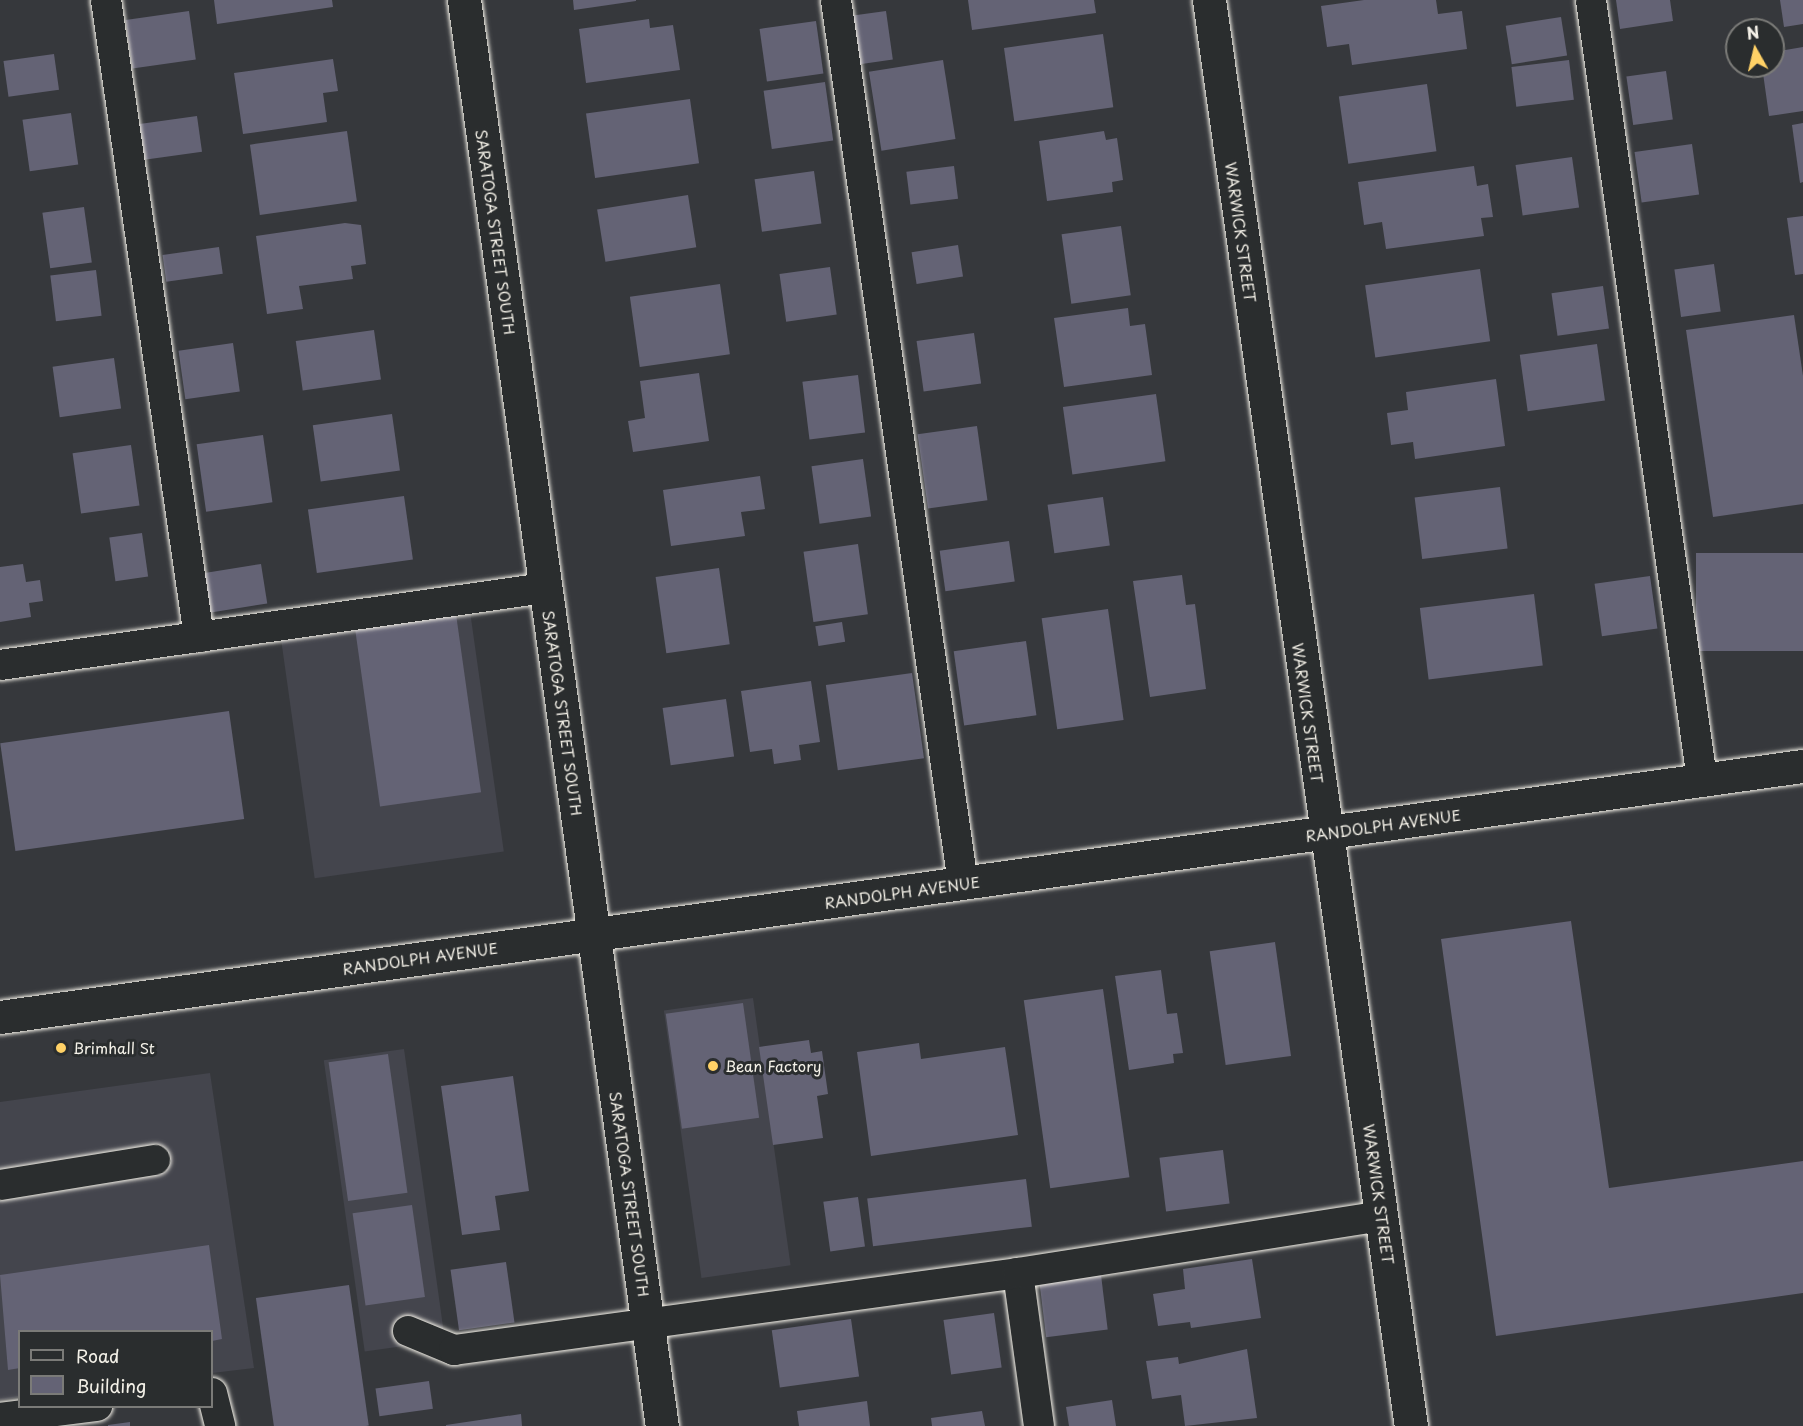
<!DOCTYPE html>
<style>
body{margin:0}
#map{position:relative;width:1803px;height:1426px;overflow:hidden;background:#36383c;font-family:"Playpen Sans",sans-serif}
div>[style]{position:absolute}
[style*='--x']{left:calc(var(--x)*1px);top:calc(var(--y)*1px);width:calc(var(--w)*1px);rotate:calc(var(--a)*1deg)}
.built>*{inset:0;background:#44454d;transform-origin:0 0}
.building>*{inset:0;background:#646375;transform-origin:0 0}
.roads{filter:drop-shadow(0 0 2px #f4f1e8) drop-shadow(0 0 2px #f4f1e8)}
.lane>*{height:30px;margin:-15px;padding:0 15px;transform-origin:15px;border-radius:15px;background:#2a2d2e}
.street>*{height:33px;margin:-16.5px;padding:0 16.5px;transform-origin:16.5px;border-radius:16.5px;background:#2a2d2e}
.secondary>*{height:33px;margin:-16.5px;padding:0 16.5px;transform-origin:16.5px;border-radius:16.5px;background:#2a2d2e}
.dots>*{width:16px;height:16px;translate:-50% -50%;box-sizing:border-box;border:3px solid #2a2d2e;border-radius:50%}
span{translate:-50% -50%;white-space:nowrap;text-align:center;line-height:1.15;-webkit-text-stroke:6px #2a2d2e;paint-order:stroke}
.street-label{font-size:15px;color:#f4f1e8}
.poi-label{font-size:15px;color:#f4f1e8}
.left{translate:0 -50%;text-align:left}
.legend{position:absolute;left:18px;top:1330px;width:195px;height:78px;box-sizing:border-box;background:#2a2d2e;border:2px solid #7b7b78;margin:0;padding:8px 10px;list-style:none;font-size:18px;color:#f4f1e8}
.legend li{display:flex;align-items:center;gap:12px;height:30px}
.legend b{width:30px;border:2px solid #7b7b78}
.north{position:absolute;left:1725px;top:18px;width:60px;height:60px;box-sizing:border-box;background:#2a2d2e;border:2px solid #7b7b78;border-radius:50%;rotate:352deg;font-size:16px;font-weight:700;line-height:24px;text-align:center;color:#f4f1e8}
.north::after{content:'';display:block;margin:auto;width:21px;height:27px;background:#ffd166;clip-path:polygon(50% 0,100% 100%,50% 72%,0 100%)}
</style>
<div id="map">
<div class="built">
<i style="left:469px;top:604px;width:250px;height:191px;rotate:82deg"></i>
<i style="left:753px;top:998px;width:270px;height:90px;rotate:82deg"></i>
<i style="left:404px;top:1049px;width:294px;height:81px;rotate:82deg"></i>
<i style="clip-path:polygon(210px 1073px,254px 1368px,212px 1373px,212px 1332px,20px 1332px,19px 1397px,0 1400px,0 1102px)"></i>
</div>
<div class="building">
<i style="clip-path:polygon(214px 0,332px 0,333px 7px,217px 24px)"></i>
<i style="clip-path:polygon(573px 0,636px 0,636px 1px,574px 10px)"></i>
<i style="clip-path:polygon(968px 0,1094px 0,1096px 13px,972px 30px)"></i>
<i style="clip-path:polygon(1364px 0,1436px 0,1438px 14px,1462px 11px,1467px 49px,1352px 65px,1349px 44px,1327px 47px,1321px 6px)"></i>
<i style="clip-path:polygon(1616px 0,1670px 0,1673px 21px,1620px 29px)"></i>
<i style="clip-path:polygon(1780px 0,1803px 0,1803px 24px,1784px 27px)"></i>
<i style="left:189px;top:11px;width:49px;height:64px;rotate:82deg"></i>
<i style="left:886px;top:11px;width:49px;height:35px;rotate:82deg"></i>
<i style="left:1561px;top:17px;width:39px;height:56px;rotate:81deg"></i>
<i style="clip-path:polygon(649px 19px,650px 28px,673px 25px,680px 70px,586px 83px,579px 29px)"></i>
<i style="left:816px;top:21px;width:53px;height:57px;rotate:82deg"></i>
<i style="left:1103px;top:34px;width:74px;height:100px;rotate:82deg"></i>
<i style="clip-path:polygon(1803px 47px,1803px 111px,1769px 116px,1762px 66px,1773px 66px,1773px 52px)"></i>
<i style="left:54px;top:54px;width:36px;height:51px;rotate:82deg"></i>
<i style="clip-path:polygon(333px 59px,338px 91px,323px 93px,327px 122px,243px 134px,234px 73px)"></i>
<i style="left:943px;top:60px;width:80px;height:75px;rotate:81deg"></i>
<i style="left:1569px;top:60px;width:40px;height:58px;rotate:83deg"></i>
<i style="left:1666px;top:71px;width:49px;height:40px;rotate:82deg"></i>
<i style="left:825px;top:82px;width:59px;height:62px;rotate:82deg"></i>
<i style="left:1427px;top:84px;width:68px;height:89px;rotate:82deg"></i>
<i style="left:690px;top:99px;width:65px;height:105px;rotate:82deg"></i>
<i style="left:71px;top:113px;width:52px;height:49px;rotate:82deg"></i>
<i style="left:197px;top:116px;width:36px;height:58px;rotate:82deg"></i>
<i style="clip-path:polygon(1803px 123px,1803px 182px,1800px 183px,1792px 125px)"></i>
<i style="left:347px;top:131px;width:71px;height:98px;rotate:82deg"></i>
<i style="clip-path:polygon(1104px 131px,1106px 140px,1117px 138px,1123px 180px,1112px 182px,1113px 192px,1047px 201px,1039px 141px)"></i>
<i style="left:1692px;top:144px;width:51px;height:58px;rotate:82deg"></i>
<i style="left:1572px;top:157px;width:51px;height:57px;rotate:82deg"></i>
<i style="left:954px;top:166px;width:33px;height:48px;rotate:83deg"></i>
<i style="clip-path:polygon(1474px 166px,1477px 186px,1488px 184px,1493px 217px,1481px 218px,1484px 236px,1386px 249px,1382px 222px,1364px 225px,1358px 182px)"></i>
<i style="left:814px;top:171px;width:53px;height:60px;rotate:82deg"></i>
<i style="left:688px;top:195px;width:53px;height:92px;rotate:81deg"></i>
<i style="left:84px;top:207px;width:56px;height:42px;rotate:82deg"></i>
<i style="clip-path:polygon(1803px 216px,1803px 274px,1795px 275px,1787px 218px)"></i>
<i style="clip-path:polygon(345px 223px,361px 225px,366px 264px,351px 266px,353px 279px,299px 286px,303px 309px,267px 314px,256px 236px)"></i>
<i style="left:1121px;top:226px;width:70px;height:60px;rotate:82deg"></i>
<i style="left:958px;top:245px;width:32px;height:47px;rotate:81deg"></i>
<i style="left:219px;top:247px;width:27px;height:57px;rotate:82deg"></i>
<i style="left:1714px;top:264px;width:48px;height:40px;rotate:82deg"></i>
<i style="left:830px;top:267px;width:48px;height:51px;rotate:82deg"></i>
<i style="left:1480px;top:269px;width:73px;height:116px;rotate:82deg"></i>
<i style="left:96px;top:270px;width:46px;height:46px;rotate:83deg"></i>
<i style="left:720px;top:284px;width:71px;height:91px;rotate:82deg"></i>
<i style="left:1603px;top:286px;width:43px;height:52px;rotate:82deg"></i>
<i style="clip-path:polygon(1128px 308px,1130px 326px,1145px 324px,1152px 375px,1064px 387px,1054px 318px)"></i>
<i style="clip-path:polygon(1794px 315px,1803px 376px,1803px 504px,1713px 517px,1686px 330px)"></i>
<i style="left:374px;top:330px;width:50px;height:79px;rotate:82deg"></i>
<i style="left:974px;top:333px;width:51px;height:58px;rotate:82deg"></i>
<i style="left:233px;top:343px;width:49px;height:55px;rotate:82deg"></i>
<i style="left:1597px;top:344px;width:57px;height:78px;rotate:82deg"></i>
<i style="left:114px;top:358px;width:51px;height:62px;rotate:82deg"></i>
<i style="clip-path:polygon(699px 373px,709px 441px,633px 452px,628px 421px,645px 418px,640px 381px)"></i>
<i style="left:858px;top:375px;width:58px;height:56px;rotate:83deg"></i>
<i style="clip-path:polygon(1496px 379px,1505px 446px,1415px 459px,1413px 442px,1391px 445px,1387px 413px,1408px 410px,1406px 392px)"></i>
<i style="left:1156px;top:394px;width:68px;height:94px;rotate:82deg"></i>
<i style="left:392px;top:414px;width:57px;height:80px;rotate:82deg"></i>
<i style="left:977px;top:426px;width:75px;height:60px;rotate:82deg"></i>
<i style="left:263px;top:435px;width:68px;height:67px;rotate:82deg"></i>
<i style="left:131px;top:445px;width:61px;height:59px;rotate:82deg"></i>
<i style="left:863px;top:459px;width:58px;height:52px;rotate:82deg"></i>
<i style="clip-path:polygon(760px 476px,765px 509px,741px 512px,745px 536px,671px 546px,663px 490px)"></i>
<i style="left:1500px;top:487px;width:62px;height:86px;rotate:83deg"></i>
<i style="left:404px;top:496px;width:64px;height:97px;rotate:82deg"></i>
<i style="left:1103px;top:497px;width:49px;height:56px;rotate:82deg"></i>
<i style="left:142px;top:533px;width:44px;height:33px;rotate:82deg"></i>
<i style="left:1009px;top:541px;width:41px;height:70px;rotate:82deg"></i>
<i style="left:858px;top:544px;width:71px;height:55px;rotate:82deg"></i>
<i style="left:1803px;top:553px;width:98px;height:107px;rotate:90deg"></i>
<i style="clip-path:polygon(23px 564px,26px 582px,40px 580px,43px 601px,29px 603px,31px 617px,0 622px,0 567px)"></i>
<i style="left:261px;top:564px;width:40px;height:57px;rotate:81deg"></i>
<i style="left:719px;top:568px;width:77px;height:64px;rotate:82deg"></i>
<i style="clip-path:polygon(1182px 575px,1186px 605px,1195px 604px,1206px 689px,1150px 697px,1133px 581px)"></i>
<i style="left:1650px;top:576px;width:53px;height:56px;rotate:82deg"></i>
<i style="left:1534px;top:594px;width:72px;height:115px;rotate:83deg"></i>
<i style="left:1108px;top:609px;width:112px;height:67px;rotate:82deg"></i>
<i style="left:456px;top:614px;width:180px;height:102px;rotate:82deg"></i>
<i style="left:842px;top:622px;width:20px;height:27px;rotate:81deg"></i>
<i style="left:1026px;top:641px;width:75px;height:73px;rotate:82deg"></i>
<i style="left:912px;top:673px;width:86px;height:87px;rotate:82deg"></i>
<i style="clip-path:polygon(811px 681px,820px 742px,799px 745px,801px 760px,774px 764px,772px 749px,750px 752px,741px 691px)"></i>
<i style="left:726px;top:699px;width:58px;height:64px;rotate:82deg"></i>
<i style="left:229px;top:711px;width:109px;height:231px;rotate:82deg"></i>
<i style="clip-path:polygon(1571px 921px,1609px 1188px,1803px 1161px,1803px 1293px,1496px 1336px,1441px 939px)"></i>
<i style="left:1275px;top:942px;width:115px;height:66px;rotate:82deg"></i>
<i style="clip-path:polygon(1161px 970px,1167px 1014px,1177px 1013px,1183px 1053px,1173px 1054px,1174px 1063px,1129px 1070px,1115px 976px)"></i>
<i style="left:1103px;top:989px;width:190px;height:80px;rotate:82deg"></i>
<i style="left:743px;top:1003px;width:116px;height:78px;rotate:82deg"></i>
<i style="clip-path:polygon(809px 1040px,811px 1053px,822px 1051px,828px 1094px,817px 1096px,823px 1138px,773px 1145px,759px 1047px)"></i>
<i style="clip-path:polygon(919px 1043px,921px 1059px,1005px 1047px,1018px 1135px,871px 1156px,857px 1052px)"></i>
<i style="left:388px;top:1054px;width:140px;height:60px;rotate:82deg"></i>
<i style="clip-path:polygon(513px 1076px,529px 1191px,495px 1196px,500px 1230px,462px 1235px,441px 1086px)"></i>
<i style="left:1223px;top:1150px;width:54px;height:64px;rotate:83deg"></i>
<i style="left:1026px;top:1179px;width:48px;height:160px;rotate:83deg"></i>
<i style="left:858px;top:1197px;width:50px;height:35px;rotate:82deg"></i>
<i style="left:412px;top:1205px;width:93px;height:60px;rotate:82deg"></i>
<i style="clip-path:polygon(209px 1245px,222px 1339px,212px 1341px,212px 1332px,20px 1332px,20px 1368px,8px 1370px,0 1275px)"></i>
<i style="clip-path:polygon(1252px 1259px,1261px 1318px,1191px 1328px,1190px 1322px,1158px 1326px,1153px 1294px,1185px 1289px,1183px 1269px)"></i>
<i style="left:506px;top:1262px;width:61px;height:56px;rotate:82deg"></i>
<i style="left:1101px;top:1275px;width:55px;height:62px;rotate:83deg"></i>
<i style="left:349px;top:1285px;width:142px;height:94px;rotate:82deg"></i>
<i style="left:994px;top:1313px;width:55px;height:51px;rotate:82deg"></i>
<i style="left:851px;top:1319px;width:58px;height:80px;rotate:82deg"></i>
<i style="clip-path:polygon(1247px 1349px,1257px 1418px,1185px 1426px,1181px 1395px,1152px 1399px,1146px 1361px,1178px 1357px,1179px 1364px)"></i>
<i style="left:429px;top:1381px;width:28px;height:54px;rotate:82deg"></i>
<i style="clip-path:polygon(1112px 1400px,1116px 1426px,1069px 1426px,1066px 1407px)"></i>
<i style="clip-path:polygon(867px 1401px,870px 1426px,799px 1426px,797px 1411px)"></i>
<i style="clip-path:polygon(982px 1411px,985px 1426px,932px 1426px,931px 1418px)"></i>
<i style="clip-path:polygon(521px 1414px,522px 1426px,446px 1426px,446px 1425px)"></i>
<i style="clip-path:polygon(130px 1422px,130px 1426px,108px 1426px,108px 1425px)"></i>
</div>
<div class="roads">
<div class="lane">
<i style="--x:106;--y:0;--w:644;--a:81.69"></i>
<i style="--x:836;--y:0;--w:893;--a:81.82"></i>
<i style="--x:1591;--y:0;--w:787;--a:81.89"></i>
<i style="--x:0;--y:665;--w:550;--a:-8.04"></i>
<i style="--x:0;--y:1185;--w:157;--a:-9.2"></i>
<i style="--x:1018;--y:1273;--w:154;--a:82.2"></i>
<i style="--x:408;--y:1331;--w:50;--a:22.4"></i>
<i style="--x:454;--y:1350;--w:569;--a:-7.77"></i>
<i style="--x:1018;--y:1273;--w:368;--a:-8.9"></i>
<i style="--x:212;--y:1393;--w:34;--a:76"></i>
<i style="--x:0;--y:1418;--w:98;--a:-7.1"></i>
</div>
<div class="street">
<i style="--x:464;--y:0;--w:1440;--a:82.1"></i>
<i style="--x:1209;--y:0;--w:1440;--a:81.94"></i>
</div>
<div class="secondary">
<i style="--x:0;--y:1017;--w:1820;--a:-7.93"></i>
</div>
</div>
<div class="dots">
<i style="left:61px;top:1048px;background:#ffd166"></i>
<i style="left:713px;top:1066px;background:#ffd166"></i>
</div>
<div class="street-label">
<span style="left:496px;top:232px;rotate:82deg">SARATOGA STREET SOUTH</span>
<span style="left:1241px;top:232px;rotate:82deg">WARWICK STREET</span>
<span style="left:563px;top:713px;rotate:82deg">SARATOGA STREET SOUTH</span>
<span style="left:1308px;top:713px;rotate:82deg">WARWICK STREET</span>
<span style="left:1383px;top:825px;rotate:-8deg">RANDOLPH AVENUE</span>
<span style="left:902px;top:892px;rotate:-8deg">RANDOLPH AVENUE</span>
<span style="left:420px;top:958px;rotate:-8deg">RANDOLPH AVENUE</span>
<span style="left:630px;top:1194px;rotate:82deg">SARATOGA STREET SOUTH</span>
<span style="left:1379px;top:1194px;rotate:82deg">WARWICK STREET</span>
</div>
<div class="poi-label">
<span class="left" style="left:73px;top:1048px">Brimhall St</span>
<span class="left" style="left:725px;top:1066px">Bean Factory</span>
</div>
<ul class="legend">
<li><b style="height:8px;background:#2a2d2e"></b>Road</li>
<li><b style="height:16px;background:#646375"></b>Building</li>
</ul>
<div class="north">N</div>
</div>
